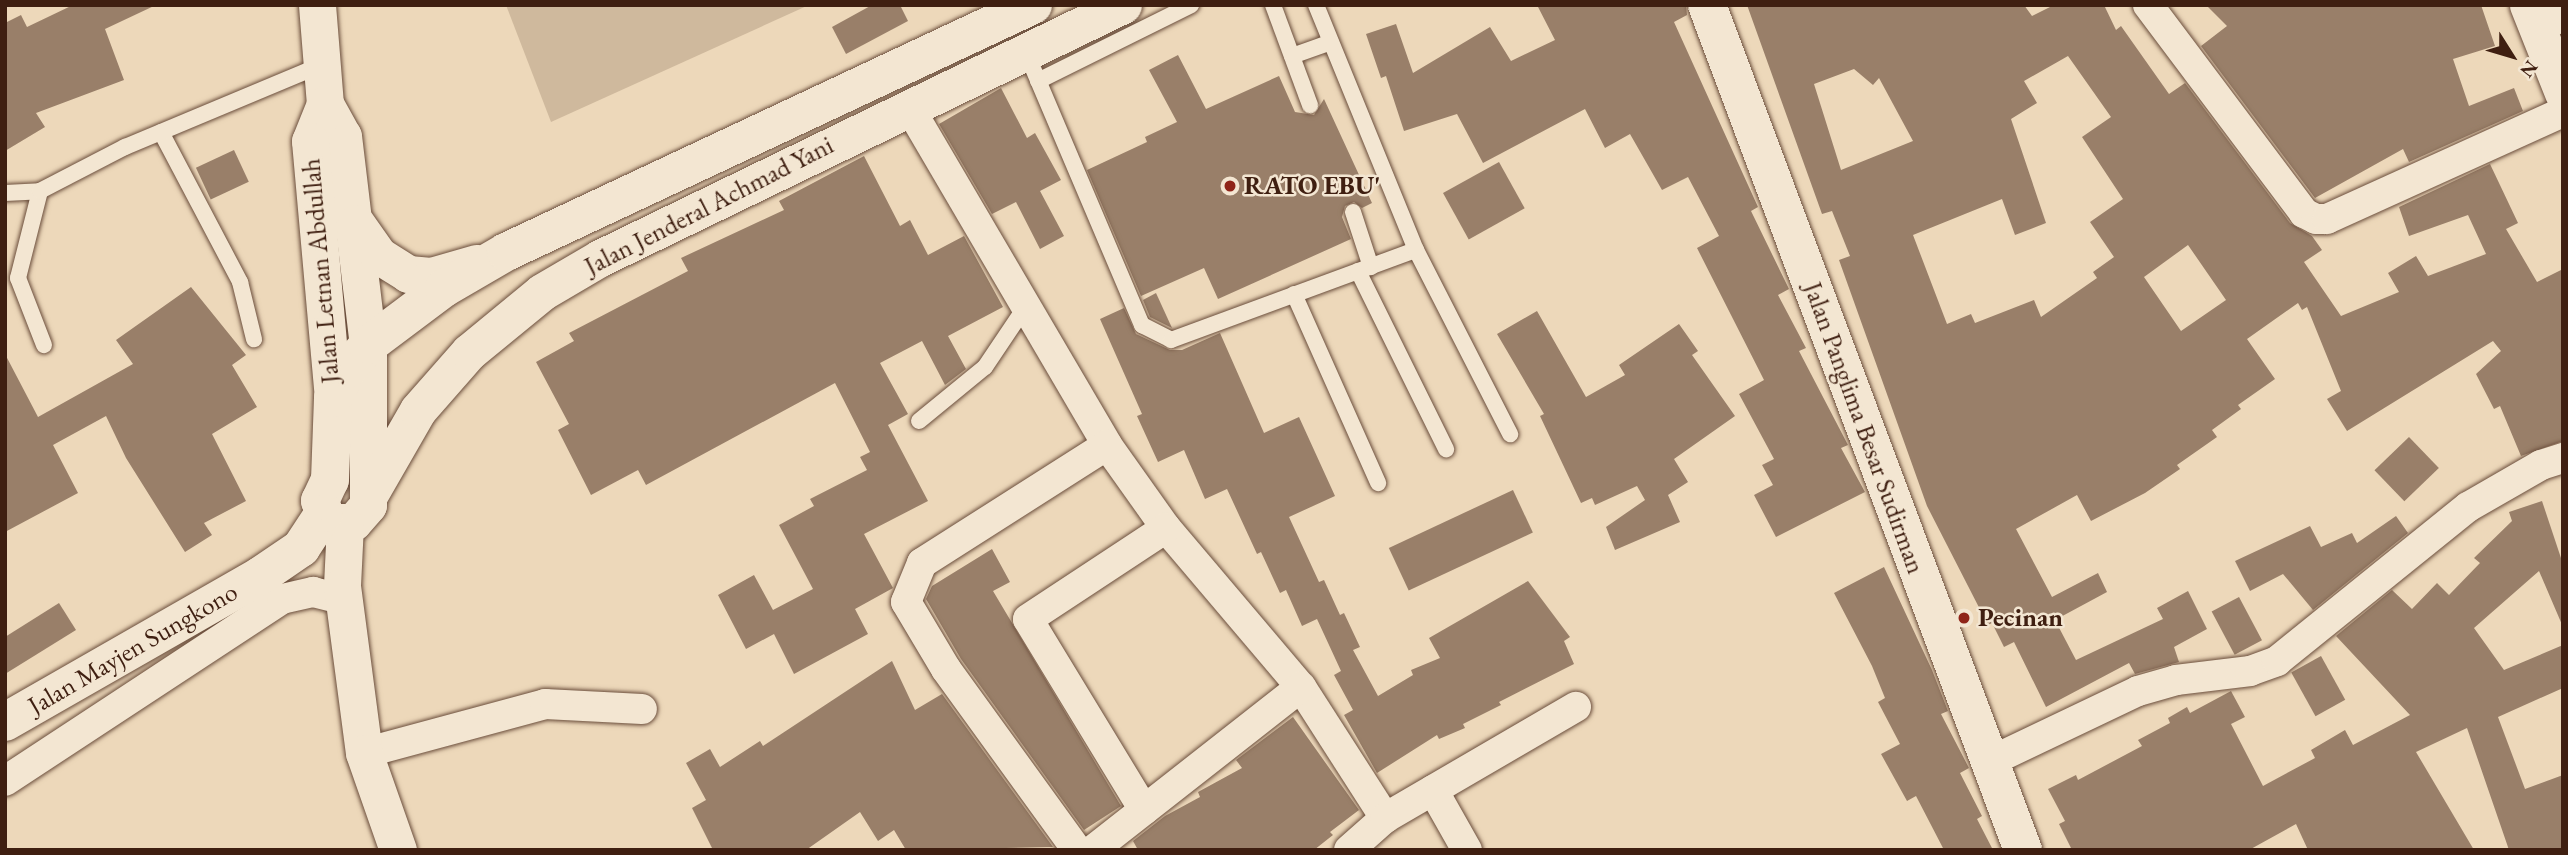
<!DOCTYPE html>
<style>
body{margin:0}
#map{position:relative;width:2568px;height:855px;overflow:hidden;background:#edd8ba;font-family:"EB Garamond",serif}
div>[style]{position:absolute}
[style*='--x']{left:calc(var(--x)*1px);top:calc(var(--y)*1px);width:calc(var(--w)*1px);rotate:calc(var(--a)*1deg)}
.green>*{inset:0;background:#cfb99d}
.building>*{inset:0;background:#997f69;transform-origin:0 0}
.roads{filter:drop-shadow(0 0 2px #6a4d3b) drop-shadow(0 0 2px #6a4d3b)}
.service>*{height:16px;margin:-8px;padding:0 8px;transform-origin:8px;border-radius:8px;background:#f3e6d2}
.minor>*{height:30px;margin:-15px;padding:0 15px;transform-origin:15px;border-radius:15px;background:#f3e6d2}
.tertiary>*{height:37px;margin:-18.5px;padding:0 18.5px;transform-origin:18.5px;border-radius:18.5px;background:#f3e6d2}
.secondary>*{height:38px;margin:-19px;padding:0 19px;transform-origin:19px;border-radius:19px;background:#f3e6d2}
.dots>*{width:19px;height:19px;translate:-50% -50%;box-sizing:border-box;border:4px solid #f3e6d2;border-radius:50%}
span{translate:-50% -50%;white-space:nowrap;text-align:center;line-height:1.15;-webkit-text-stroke:5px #f3e6d2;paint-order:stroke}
.poi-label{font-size:26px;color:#3f1f11;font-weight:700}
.left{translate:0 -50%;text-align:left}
.street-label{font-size:26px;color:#3f1f11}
.frame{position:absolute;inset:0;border:7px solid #3f1f11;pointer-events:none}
.north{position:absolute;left:2477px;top:21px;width:70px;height:70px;-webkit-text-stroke:5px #f3e6d2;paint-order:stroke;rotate:127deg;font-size:19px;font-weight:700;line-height:28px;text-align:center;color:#3f1f11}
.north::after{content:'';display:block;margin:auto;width:24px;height:32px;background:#3f1f11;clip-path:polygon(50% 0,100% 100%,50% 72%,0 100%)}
</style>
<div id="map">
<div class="green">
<i style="clip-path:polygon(506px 5px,809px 5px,551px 122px)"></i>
</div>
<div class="building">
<i style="clip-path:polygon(73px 5px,156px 5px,105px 29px,124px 80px,36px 113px,45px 127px,5px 151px,5px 23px,21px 15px,27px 27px)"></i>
<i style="clip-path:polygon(872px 5px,900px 5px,908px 21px,846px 54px,832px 27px)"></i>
<i style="clip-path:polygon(1537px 5px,1686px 5px,1687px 15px,1674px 22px,1758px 207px,1751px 211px,1789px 289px,1778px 295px,1806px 348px,1799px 351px,1848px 445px,1841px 448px,1865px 492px,1776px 537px,1754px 495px,1773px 485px,1762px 465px,1774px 459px,1739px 394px,1764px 380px,1697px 248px,1719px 236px,1688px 177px,1662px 190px,1630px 134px,1605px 148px,1585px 109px,1483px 163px,1457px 114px,1404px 131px,1386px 76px,1381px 78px,1366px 34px,1396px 24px,1413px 73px,1490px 27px,1511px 61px,1555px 40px)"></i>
<i style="clip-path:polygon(evenodd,1747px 5px,2024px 5px,2032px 16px,2054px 5px,2104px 5px,2116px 30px,2121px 26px,2169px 94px,2185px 83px,2290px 223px,2312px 236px,2322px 250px,2304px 262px,2341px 316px,2399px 292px,2388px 273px,2416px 256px,2428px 276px,2486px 254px,2468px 215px,2409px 236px,2399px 207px,2490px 164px,2518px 223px,2506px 229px,2537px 282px,2563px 269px,2563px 441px,2521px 456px,2500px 406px,2494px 409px,2476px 374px,2501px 351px,2493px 341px,2347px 431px,2327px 399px,2341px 391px,2307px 307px,2302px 310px,2298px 303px,2247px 339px,2275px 379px,2238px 405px,2241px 409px,2212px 430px,2217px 437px,2177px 465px,2180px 469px,2145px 493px,2091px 521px,2077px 495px,2016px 529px,2052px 597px,2098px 573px,2107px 592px,2055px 620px,2076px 660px,2163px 619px,2157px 608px,2188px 591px,2207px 629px,2174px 647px,2179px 662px,2135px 674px,2129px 663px,2046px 707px,2014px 642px,2004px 647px,1992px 623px,1988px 625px,1927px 506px,1839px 260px,1850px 256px,1832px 211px,1822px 214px,1747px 5px,2068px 56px,2111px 117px,2082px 137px,2123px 199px,2090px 222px,2114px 257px,2093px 272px,2097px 278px,2041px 317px,2034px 300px,1975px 323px,1971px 314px,1947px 324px,1913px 235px,2002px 199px,2015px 235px,2046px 223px,2011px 119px,2037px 103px,2024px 81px,2068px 56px,1747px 5px,1854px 69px,1873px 85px,1879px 78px,1913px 141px,1841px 170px,1814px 84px,1854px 69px,1747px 5px,2188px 245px,2226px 300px,2181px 331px,2144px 277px,2188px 245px)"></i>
<i style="clip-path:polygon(2206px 5px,2481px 5px,2495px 46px,2453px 59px,2469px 106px,2514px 88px,2523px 111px,2409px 162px,2403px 149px,2315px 198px,2201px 46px,2227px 26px)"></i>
<i style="clip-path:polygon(1178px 55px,1206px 109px,1279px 76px,1295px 112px,1314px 115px,1324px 99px,1372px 203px,1362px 208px,1354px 202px,1345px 206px,1342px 217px,1351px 239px,1218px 299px,1204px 268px,1141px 296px,1087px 170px,1147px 142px,1145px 137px,1177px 122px,1149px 70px)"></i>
<i style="clip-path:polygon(1001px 88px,1027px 138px,1035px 133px,1061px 180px,1040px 191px,1064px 236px,1040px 249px,1016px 202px,992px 214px,939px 124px)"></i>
<i style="left:234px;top:150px;width:35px;height:42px;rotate:65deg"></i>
<i style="clip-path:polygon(864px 156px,900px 226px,910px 220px,928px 255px,964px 236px,1003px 307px,948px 336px,966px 369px,945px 385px,922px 341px,880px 363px,908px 414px,888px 425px,928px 501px,864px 534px,893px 588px,855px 609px,868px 634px,794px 674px,774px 634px,746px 649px,718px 595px,754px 575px,773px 610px,813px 589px,779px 525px,814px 506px,810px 499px,867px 470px,860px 457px,870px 452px,835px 383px,646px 485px,638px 470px,591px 495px,558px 430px,569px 424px,536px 362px,574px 341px,569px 333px,688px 271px,681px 258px,784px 210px,779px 201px)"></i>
<i style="left:1499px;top:162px;width:53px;height:64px;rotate:61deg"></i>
<i style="clip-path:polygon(191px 287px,246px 355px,232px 365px,257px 407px,212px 434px,246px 501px,204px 523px,212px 535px,185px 552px,126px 458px,106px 416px,53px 445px,78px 493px,5px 532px,5px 354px,38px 417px,133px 364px,116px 340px)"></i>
<i style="clip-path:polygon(1156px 293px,1172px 328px,1150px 317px,1143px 300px)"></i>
<i style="clip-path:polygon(1124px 308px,1136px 334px,1170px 350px,1182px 350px,1220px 333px,1264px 433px,1299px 417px,1335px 496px,1289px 517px,1319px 582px,1324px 580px,1340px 615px,1344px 613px,1360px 647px,1353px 650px,1378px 696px,1413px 675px,1411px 670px,1440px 658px,1429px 638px,1528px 581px,1570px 637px,1564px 641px,1574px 664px,1499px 702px,1501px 705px,1463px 724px,1465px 728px,1439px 739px,1437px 735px,1377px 773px,1344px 715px,1353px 710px,1334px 675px,1341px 671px,1317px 619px,1302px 626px,1286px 590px,1280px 593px,1261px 552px,1257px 554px,1227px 489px,1205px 499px,1184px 450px,1158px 462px,1137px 416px,1142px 414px,1100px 319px)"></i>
<i style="clip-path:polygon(1537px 311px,1586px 397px,1625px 375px,1619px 365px,1679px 324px,1698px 351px,1692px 355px,1735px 416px,1674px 459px,1688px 482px,1668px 495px,1680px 522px,1615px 550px,1606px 527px,1645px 500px,1637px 486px,1595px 505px,1592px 498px,1581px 503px,1540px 416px,1544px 414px,1497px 334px)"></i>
<i style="left:2409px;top:437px;width:43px;height:48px;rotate:46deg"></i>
<i style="left:1513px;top:490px;width:47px;height:137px;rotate:65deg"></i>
<i style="clip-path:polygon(2542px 501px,2563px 564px,2563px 627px,2539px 571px,2474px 628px,2504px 670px,2563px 645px,2563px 688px,2498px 717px,2525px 789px,2563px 775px,2563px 850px,2509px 850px,2467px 728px,2416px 752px,2474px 850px,2308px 850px,2296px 824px,2249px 850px,2072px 850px,2059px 824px,2065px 821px,2048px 789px,2076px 775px,2078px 780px,2142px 746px,2138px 740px,2170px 723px,2168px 718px,2187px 707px,2190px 713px,2231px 691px,2245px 717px,2231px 724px,2263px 786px,2315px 758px,2311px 750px,2345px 730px,2353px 745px,2410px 715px,2336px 636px,2392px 590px,2412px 609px,2437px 583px,2449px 595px,2480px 563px,2474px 558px,2512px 521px,2509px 512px)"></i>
<i style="clip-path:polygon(2396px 516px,2408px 533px,2313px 610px,2283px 574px,2250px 591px,2235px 561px,2310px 526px,2321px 547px,2352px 533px,2357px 543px)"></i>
<i style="clip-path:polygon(992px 549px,1010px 582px,993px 591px,1121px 806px,1084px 830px,961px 659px,926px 599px,932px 586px)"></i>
<i style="clip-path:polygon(1884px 567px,1932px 670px,1948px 711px,1941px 714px,1969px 768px,1960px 773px,1982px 816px,1977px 819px,1993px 850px,1944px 850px,1916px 796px,1907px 801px,1881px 754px,1900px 744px,1878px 702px,1885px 698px,1872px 666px,1834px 593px)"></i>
<i style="left:2239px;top:597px;width:49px;height:31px;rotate:62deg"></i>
<i style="clip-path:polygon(59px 603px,76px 630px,5px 674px,5px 637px)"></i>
<i style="left:2321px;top:656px;width:50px;height:34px;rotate:61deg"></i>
<i style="clip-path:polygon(892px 661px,915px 710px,942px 694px,1053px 847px,906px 850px,894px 830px,878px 841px,860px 812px,806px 850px,713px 850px,692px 808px,706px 800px,686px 763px,710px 749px,720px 767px,760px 741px,763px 746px)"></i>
<i style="clip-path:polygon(1293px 717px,1359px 810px,1330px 832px,1333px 835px,1314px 850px,1138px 850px,1133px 841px,1165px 816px,1200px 797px,1198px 792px,1242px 768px,1236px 760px)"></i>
</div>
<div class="roads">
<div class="service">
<i style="--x:1273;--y:5;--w:107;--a:69.7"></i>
<i style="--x:1026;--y:52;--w:297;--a:67"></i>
<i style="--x:1142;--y:325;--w:33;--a:27"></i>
<i style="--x:1171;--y:340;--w:261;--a:-20.2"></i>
<i style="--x:1416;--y:250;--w:265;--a:-112.2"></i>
<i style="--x:1292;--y:56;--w:41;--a:-19.7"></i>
<i style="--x:1038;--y:81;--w:171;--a:-26.4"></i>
<i style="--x:161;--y:132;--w:170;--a:62.2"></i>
<i style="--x:240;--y:282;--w:59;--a:76.2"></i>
<i style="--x:40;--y:191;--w:90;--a:104.2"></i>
<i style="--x:18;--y:278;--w:72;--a:68.8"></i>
<i style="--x:5;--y:193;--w:35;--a:-3"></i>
<i style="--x:40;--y:191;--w:96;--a:-27.4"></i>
<i style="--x:125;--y:147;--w:212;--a:-22.7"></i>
<i style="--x:1353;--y:212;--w:58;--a:71.9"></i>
<i style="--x:1416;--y:250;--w:207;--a:62.9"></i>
<i style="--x:1358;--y:271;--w:199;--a:63.7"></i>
<i style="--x:1294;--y:294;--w:207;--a:66"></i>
<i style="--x:919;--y:421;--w:85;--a:-39.3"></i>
<i style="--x:985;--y:367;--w:73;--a:-56.1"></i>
</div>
<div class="minor">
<i style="--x:2148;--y:5;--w:260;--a:53.1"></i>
<i style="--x:2304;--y:213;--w:13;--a:27"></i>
<i style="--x:2316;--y:219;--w:11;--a:0"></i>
<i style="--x:2327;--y:219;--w:259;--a:-24.4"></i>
<i style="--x:2538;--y:31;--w:30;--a:-34"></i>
<i style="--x:909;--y:107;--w:392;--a:59.6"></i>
<i style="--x:1107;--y:445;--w:102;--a:54.6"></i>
<i style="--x:1166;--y:528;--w:209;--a:49.7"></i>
<i style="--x:1301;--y:687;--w:156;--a:57.3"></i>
<i style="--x:364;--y:753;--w:188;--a:-15.1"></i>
<i style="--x:545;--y:704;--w:97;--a:3"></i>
<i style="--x:1989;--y:762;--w:165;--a:-25.5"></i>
<i style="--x:2138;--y:691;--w:40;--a:-16"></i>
<i style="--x:2176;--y:680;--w:75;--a:-6.9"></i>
<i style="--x:2250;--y:671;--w:29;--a:-20"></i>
<i style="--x:2277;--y:661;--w:245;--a:-38.9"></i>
<i style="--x:2468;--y:507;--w:84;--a:-29.9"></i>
<i style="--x:2541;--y:465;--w:23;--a:-18"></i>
<i style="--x:5;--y:781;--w:331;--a:-33.3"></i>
<i style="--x:282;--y:599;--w:32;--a:-13"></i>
<i style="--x:313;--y:592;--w:32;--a:14"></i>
<i style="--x:1433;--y:790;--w:69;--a:60.5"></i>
<i style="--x:1144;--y:810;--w:223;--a:-121.3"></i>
<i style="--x:1028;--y:619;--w:165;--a:-33.4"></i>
<i style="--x:1077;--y:850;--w:223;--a:-125.9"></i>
<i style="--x:946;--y:669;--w:78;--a:-120.8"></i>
<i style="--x:906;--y:602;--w:42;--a:-67.7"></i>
<i style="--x:922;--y:563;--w:219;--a:-32.5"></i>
<i style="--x:1093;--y:850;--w:264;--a:-38.1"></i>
<i style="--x:1349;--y:850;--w:48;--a:-41.6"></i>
<i style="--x:1385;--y:818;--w:221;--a:-30.2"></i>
</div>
<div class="tertiary">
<i style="--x:317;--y:5;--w:99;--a:85.4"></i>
<i style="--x:325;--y:104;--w:37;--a:61"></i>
<i style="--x:343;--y:136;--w:210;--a:83.2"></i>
<i style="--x:368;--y:345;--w:160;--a:90"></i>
<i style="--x:368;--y:505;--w:23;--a:131"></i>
<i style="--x:353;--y:522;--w:20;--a:180"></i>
<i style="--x:333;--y:522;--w:13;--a:-135"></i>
<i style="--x:2528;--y:5;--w:95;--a:68.3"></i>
<i style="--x:325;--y:104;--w:40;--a:112"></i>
<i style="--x:310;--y:141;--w:258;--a:84.9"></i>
<i style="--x:356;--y:223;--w:39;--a:55"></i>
<i style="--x:378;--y:255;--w:36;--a:32"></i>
<i style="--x:408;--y:274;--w:23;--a:5"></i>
<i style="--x:431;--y:276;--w:47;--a:-16.1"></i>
<i style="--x:368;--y:497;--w:100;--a:-60.1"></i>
<i style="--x:418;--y:410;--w:77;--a:-48.7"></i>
<i style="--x:469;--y:352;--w:94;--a:-39.4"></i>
<i style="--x:542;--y:292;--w:67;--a:-30.4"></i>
<i style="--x:600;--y:258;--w:581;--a:-25.82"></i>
<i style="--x:345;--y:524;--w:62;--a:92.8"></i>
<i style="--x:342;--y:586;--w:168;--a:82.5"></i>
<i style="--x:364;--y:753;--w:103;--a:70.7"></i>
</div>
<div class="secondary">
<i style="--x:1707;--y:5;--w:902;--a:69.5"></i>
<i style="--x:5;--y:722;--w:294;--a:-29.8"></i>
<i style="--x:260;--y:576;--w:50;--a:-34.3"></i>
<i style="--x:301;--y:548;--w:42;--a:-56.7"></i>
<i style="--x:324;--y:513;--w:13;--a:-108"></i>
<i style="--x:320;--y:501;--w:23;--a:-65"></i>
<i style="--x:330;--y:480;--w:82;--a:-87.9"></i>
<i style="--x:333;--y:398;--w:33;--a:-63"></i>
<i style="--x:348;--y:369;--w:31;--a:-50"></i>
<i style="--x:368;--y:345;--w:95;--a:-36.9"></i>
<i style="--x:444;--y:288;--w:72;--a:-30.1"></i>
<i style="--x:506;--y:252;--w:582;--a:-25.11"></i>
</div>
</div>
<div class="dots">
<i style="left:1230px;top:186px;background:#8f2418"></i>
<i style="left:1964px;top:618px;background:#8f2418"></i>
</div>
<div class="poi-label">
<span class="left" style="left:1244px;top:186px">RATO EBU'</span>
<span class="left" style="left:1978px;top:618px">Pecinan</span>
</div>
<div class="street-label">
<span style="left:709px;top:206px;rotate:-27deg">Jalan Jenderal Achmad Yani</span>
<span style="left:321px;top:271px;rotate:-95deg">Jalan Letnan Abdullah</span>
<span style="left:1864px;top:428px;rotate:70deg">Jalan Panglima Besar Sudirman</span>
<span style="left:133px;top:649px;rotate:-30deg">Jalan Mayjen Sungkono</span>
</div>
<div class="frame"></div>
<div class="north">N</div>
</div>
